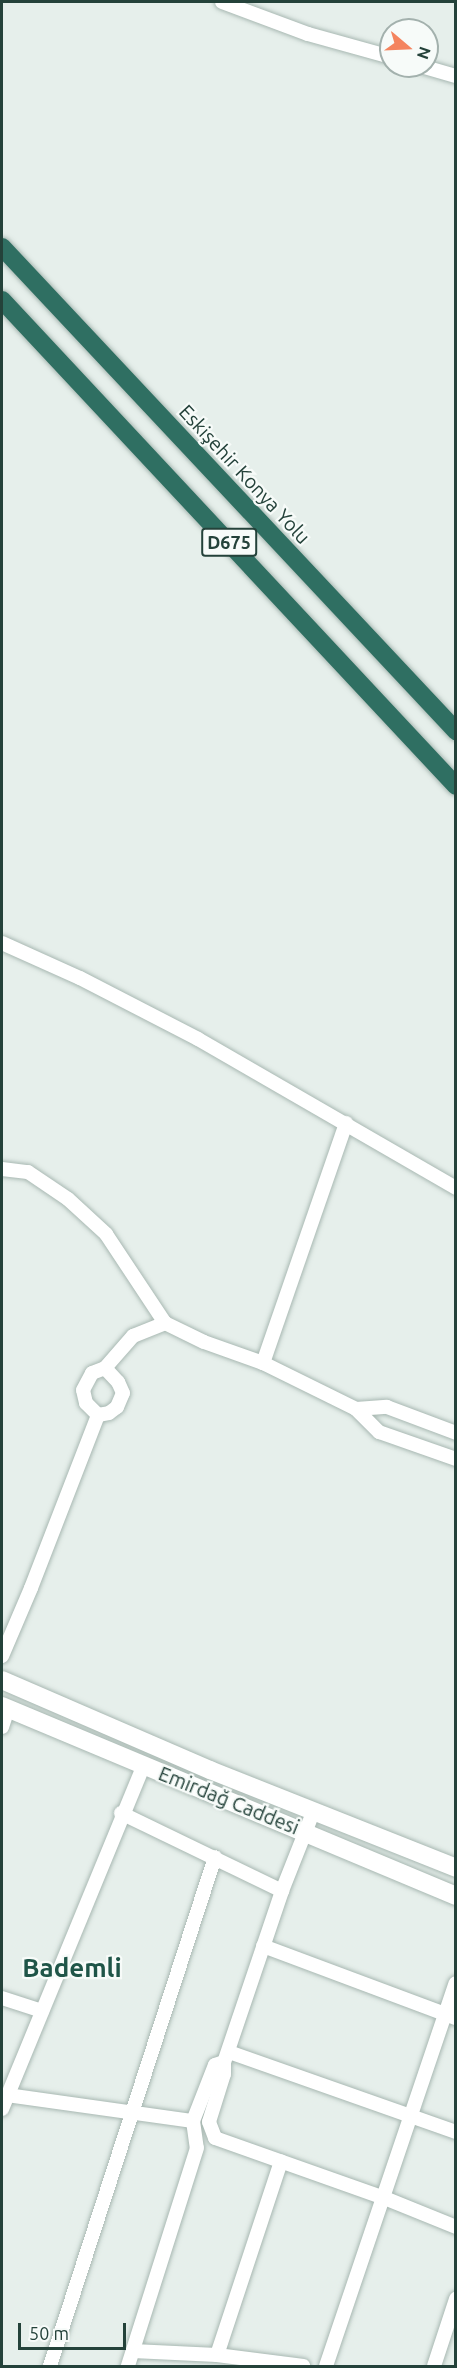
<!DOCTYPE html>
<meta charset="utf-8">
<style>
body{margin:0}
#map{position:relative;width:457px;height:2368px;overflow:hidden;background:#e6efeb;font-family:Ubuntu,sans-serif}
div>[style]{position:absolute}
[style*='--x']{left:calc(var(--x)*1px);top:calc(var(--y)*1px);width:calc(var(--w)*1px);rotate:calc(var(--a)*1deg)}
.roads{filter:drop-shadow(0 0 2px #a8b8b2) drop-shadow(0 0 2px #a8b8b2)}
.street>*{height:14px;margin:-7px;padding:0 7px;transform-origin:7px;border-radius:7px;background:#fff}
.secondary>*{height:18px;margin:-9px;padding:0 9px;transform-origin:9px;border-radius:9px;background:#fff}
.highway>*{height:18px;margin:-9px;padding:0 9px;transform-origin:9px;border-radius:9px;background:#2f6f62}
span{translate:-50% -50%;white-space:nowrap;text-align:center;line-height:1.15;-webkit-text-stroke:4.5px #f7fbf9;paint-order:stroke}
.shield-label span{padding:2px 4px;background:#f7fbf9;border:2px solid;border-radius:4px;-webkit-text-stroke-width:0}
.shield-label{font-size:18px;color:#24423a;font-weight:700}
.street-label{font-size:20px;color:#24423a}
.district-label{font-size:26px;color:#1f5548;font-weight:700}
.frame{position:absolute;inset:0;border:3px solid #24423a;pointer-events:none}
.north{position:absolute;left:379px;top:18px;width:60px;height:60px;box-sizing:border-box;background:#f7fbf9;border:2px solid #a3b1ad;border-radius:50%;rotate:109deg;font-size:16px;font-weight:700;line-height:24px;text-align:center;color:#24423a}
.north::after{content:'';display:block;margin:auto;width:21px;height:27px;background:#f4845f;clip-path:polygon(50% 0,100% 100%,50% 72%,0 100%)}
.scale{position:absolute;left:18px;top:2323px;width:108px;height:27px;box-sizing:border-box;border:3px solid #24423a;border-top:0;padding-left:8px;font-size:18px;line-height:21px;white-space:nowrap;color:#24423a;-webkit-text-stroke:4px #f7fbf9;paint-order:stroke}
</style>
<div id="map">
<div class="roads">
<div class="street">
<i style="--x:222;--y:2;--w:92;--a:20.4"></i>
<i style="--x:308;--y:34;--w:86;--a:15.5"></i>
<i style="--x:421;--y:66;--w:36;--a:16"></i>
<i style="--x:2;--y:943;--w:85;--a:24.2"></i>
<i style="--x:80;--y:978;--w:133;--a:27.3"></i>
<i style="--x:198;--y:1039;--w:298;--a:30"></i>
<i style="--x:2;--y:1169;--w:26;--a:7"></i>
<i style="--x:28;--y:1172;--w:48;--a:34"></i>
<i style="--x:68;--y:1199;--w:52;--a:42.6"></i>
<i style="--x:106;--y:1234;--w:107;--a:56.5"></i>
<i style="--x:165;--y:1323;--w:43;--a:26"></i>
<i style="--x:204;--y:1342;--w:63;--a:19.6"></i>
<i style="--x:263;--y:1363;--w:104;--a:26.3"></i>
<i style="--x:356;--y:1409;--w:33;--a:45"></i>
<i style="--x:379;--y:1432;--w:82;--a:19.3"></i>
<i style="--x:263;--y:1363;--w:254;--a:-70.9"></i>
<i style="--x:356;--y:1409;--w:31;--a:-4"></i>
<i style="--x:387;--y:1407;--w:74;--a:20.6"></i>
<i style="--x:98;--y:1415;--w:11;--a:-10"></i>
<i style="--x:109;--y:1413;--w:10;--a:-37"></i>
<i style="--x:117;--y:1407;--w:15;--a:-67"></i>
<i style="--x:123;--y:1393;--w:12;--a:-114"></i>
<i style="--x:118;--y:1382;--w:19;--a:-133"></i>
<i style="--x:2;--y:1656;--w:74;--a:-66.9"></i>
<i style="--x:31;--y:1588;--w:186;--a:-68.8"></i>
<i style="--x:98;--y:1415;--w:17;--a:-135"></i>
<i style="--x:86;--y:1403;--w:13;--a:-103"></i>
<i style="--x:83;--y:1390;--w:19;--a:-62"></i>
<i style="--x:92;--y:1373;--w:14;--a:-21"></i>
<i style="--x:105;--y:1368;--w:43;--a:-48.8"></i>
<i style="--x:133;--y:1336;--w:35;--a:-22"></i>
<i style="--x:2;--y:1727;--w:20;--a:-72"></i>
<i style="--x:314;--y:1810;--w:87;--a:111.6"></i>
<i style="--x:282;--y:1891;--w:181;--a:108.7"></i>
<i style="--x:224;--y:2062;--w:12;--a:90"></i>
<i style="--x:224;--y:2074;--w:50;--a:107.4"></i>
<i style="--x:209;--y:2122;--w:17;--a:69"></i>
<i style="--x:215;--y:2138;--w:177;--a:19.5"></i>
<i style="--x:382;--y:2197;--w:80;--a:22.1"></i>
<i style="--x:121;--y:1813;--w:179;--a:25.8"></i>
<i style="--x:263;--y:1946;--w:206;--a:20.5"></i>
<i style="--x:2;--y:1998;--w:42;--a:18"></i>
<i style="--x:229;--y:2052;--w:241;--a:19.4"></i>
<i style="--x:7;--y:2095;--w:188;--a:8"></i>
<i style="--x:193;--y:2121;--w:27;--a:82"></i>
<i style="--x:197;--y:2148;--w:229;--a:107.6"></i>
<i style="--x:2;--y:2109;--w:372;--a:-67.6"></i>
<i style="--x:193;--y:2121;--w:60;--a:-68.6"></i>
<i style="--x:215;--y:2065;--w:9;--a:-18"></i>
<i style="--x:133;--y:2351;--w:84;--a:2.7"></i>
<i style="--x:217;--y:2355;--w:87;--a:7.3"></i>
<i style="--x:217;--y:2355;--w:204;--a:-71.7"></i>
<i style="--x:50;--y:2366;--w:535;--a:-72.04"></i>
<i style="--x:326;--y:2366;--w:404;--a:-71.3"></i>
<i style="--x:434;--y:2366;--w:71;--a:-71.8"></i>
</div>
<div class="secondary">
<i style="--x:2;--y:1680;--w:227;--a:23.4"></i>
<i style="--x:210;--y:1770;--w:265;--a:21.7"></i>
<i style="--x:2;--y:1706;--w:492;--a:22.7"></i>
</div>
<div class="highway">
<i style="--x:2;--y:247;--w:664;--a:46.83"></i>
<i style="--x:2;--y:300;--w:665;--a:46.95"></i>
</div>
</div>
<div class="shield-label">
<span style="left:229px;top:542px">D675</span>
</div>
<div class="street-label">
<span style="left:245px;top:474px;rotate:47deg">Eskişehir Konya Yolu</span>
<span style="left:229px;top:1800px;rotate:22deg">Emirdağ Caddesi</span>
</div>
<div class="district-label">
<span style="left:72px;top:1968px">Bademli</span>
</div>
<div class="frame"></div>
<div class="north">N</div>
<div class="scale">50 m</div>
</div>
